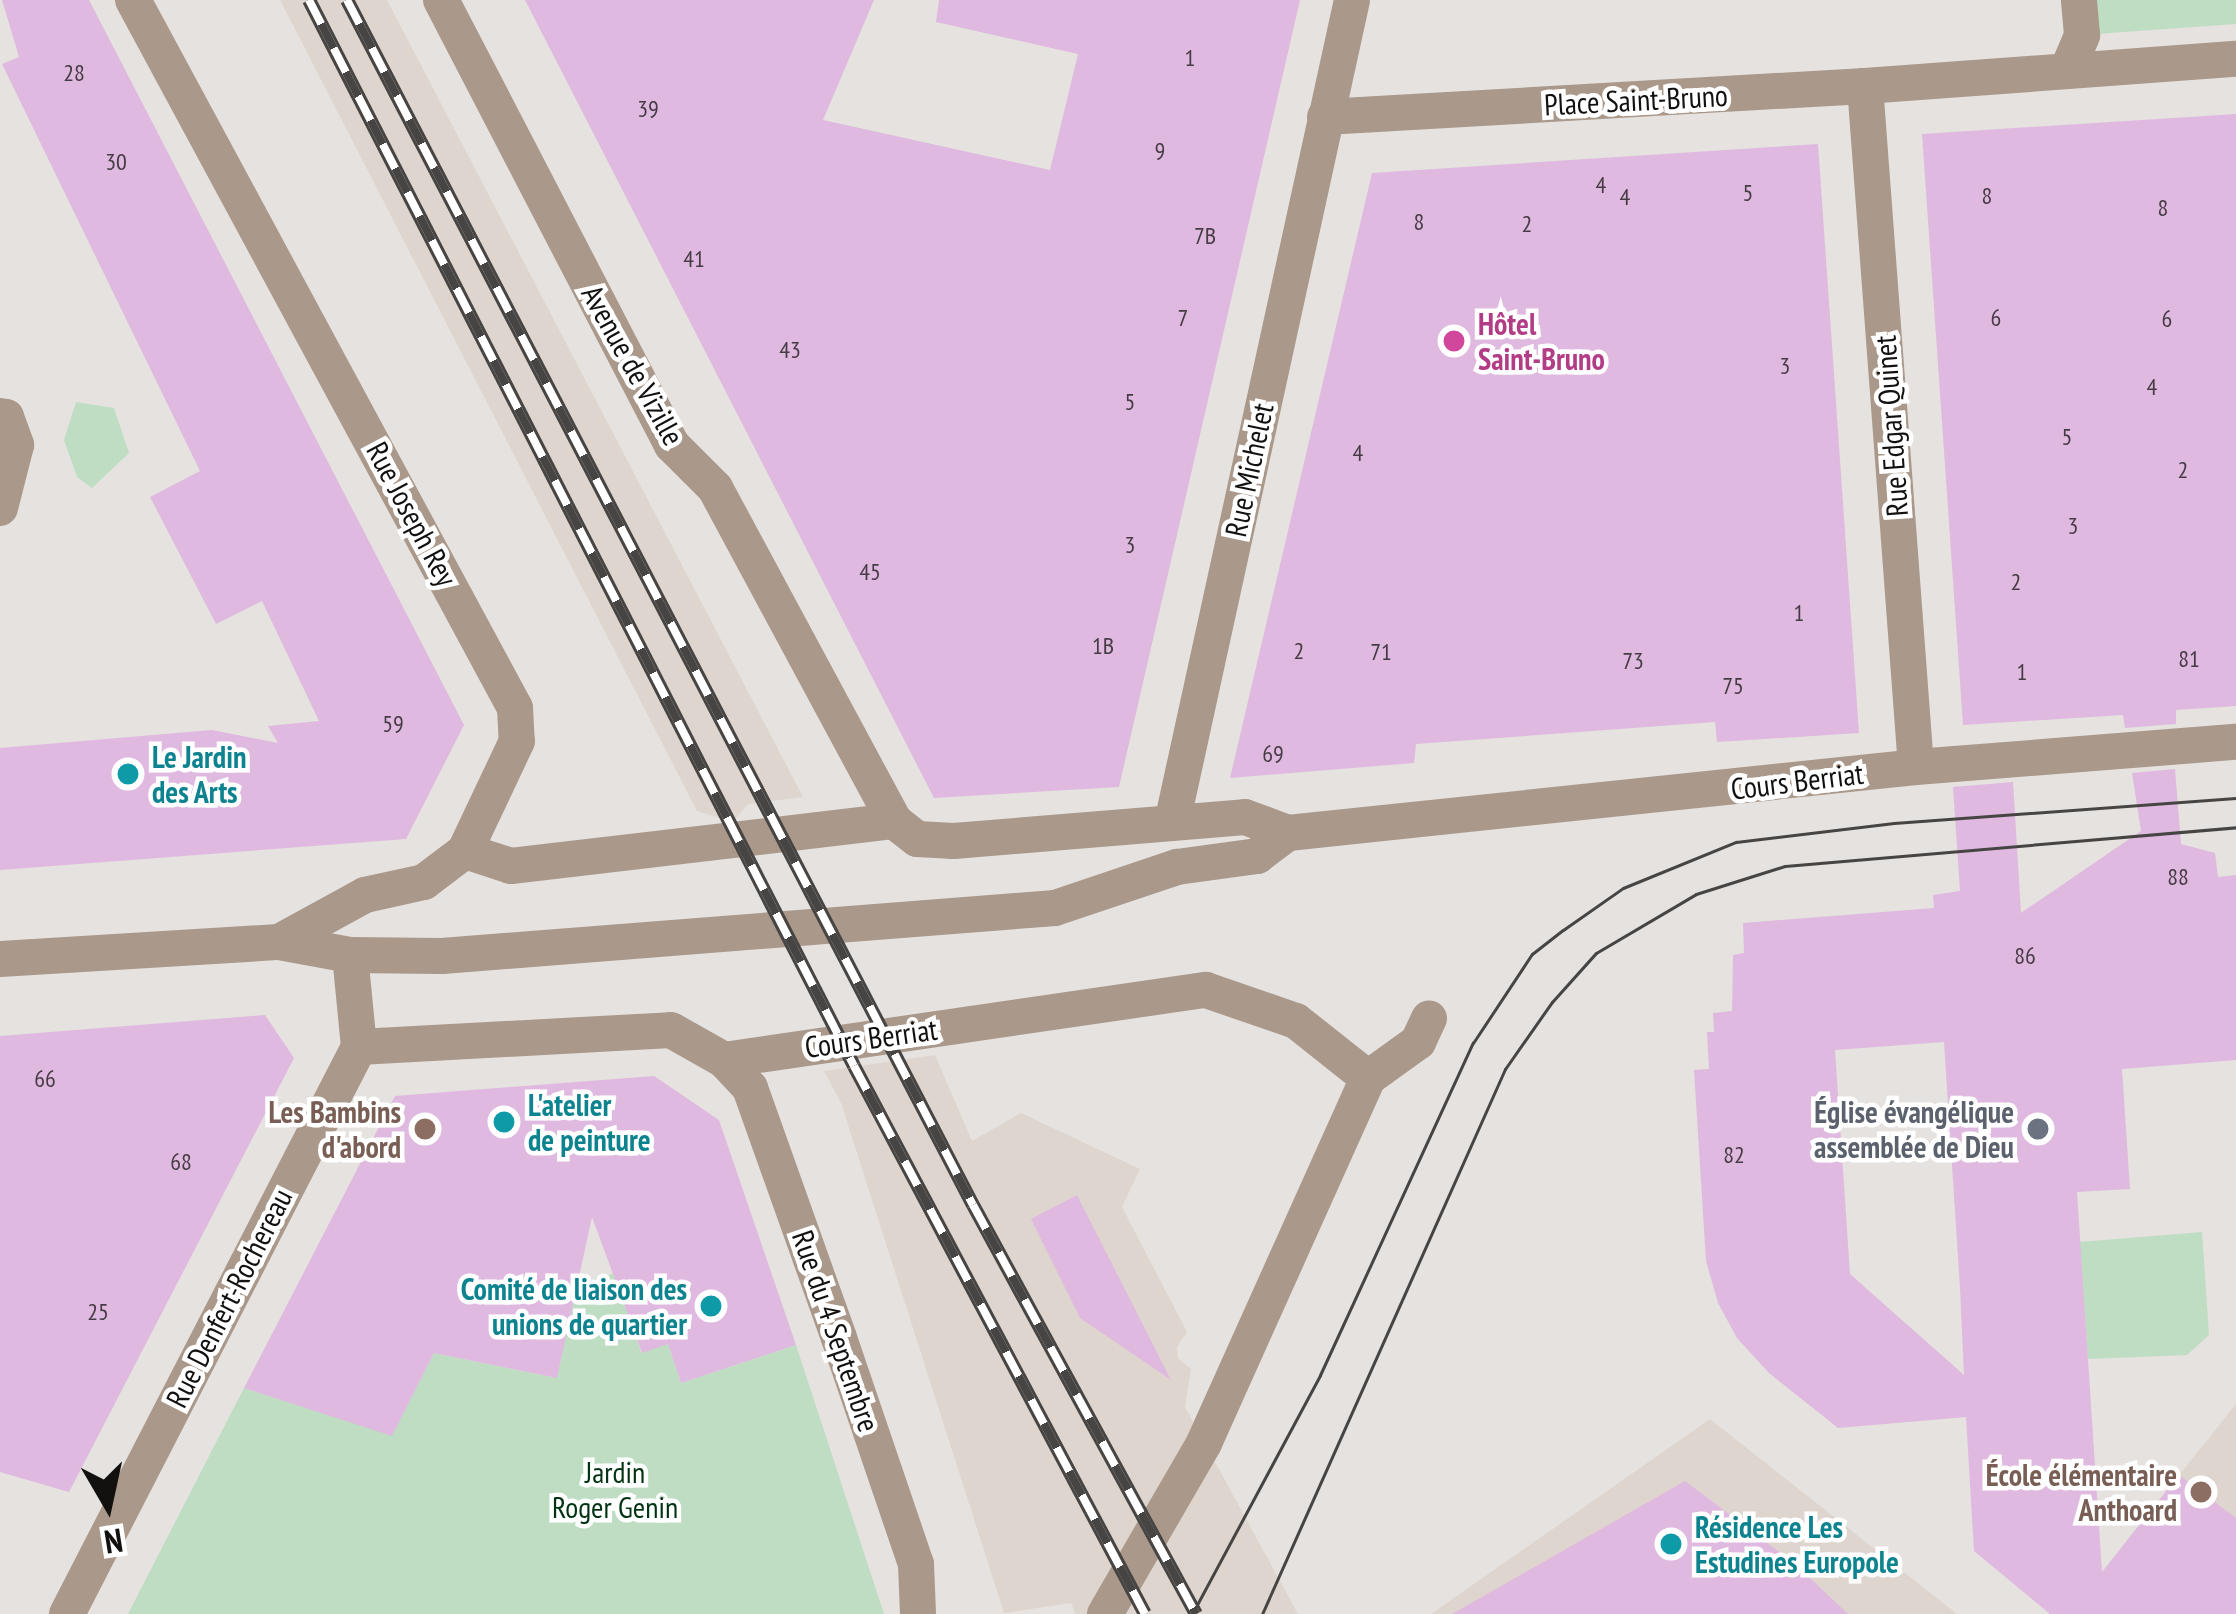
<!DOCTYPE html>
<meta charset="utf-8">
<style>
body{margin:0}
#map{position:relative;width:2236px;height:1614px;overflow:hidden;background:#e5e2df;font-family:"PT Sans Narrow",sans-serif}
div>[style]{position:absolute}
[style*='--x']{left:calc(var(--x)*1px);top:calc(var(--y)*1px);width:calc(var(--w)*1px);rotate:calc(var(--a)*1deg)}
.built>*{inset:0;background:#ded6ce}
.green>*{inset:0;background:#beddc3}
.building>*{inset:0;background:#dfb9df}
.pedestrian>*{height:36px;margin:-18px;padding:0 18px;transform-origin:18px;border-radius:18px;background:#aa988a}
.minor>*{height:36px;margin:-18px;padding:0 18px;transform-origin:18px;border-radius:18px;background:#aa988a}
.tertiary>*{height:36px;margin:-18px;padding:0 18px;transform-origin:18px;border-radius:18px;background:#aa988a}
.tram>*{height:3px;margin:-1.5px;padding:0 1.5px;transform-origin:1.5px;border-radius:1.5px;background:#474544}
.rail>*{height:14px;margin-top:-7px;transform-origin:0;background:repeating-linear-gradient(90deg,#fff 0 27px,#474544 0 54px);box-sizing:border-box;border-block:3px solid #474544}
.dots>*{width:33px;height:33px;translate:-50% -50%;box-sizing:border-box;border:6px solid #fff;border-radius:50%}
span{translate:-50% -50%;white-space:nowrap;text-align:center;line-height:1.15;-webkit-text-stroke:9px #fff;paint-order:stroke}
.number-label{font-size:24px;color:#453b44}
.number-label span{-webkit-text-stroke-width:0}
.street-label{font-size:30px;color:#121110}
.hotel-label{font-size:30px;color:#b23c85;font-weight:700}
.left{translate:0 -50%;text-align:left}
.culture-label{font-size:30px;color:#0d838f;font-weight:700}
.right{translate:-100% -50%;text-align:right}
.education-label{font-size:30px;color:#785e54;font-weight:700}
.worship-label{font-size:30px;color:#5b616d;font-weight:700}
.park-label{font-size:30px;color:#023414}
.north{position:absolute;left:48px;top:1446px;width:120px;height:120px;-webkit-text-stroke:9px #fff;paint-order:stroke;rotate:171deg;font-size:33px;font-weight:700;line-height:48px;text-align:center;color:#121110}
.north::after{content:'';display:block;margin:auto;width:42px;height:54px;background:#121110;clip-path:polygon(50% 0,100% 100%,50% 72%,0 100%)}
</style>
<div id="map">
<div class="built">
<i style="clip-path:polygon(280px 0,387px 0,803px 797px,748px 804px,733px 822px,697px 811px)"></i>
<i style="clip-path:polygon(935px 1055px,972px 1141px,1021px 1113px,1140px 1169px,1122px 1207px,1187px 1332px,1177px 1347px,1178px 1358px,1191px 1369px,1185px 1407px,1298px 1614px,1076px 1614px,1071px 1603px,1004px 1613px,841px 1103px,824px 1071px)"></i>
<i style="clip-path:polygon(2236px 1404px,2236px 1614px,2211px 1614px,2124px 1544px)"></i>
<i style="clip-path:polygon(1710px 1419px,1957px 1614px,1431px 1614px)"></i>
</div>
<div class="green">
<i style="clip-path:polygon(2079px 0,2236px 0,2236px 24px,2082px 35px)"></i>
<i style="clip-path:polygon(76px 402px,114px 408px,129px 453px,92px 488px,77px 477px,64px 440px)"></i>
<i style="clip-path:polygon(2202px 1232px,2209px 1335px,2187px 1355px,2088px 1359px,2080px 1242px)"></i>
<i style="clip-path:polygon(634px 1267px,627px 1311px,641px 1352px,668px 1344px,681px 1383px,796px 1345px,884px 1614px,128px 1614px,244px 1388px,392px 1435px,434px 1353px,557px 1378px,577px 1285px)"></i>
</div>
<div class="building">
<i style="clip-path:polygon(2px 0,89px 0,464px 725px,406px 839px,0 870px,0 748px,212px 730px,278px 743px,268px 726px,319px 721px,262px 601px,216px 624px,150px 497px,200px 471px,2px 64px,19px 57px)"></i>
<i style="clip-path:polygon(525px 0,874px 0,823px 120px,1050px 170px,1078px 54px,936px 22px,939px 0,1300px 0,1119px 787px,934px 798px)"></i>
<i style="clip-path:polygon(2236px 114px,2236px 706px,2176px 710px,2176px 724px,2125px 728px,2123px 715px,1963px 725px,1922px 134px)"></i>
<i style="clip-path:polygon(1818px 144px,1859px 733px,1717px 742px,1715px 722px,1416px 744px,1414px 763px,1230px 778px,1372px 173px)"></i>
<i style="clip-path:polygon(evenodd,2175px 769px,2181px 844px,2215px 853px,2218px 877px,2236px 875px,2236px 1060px,2122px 1069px,2130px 1189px,2077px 1192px,2102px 1572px,2179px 1475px,2236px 1518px,2236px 1614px,2050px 1614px,1974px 1551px,1966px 1417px,1838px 1428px,1769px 1373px,1737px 1338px,1718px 1303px,1706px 1261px,1694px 1070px,1709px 1069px,1707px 1032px,1714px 1032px,1713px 1013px,1732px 1011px,1733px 955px,1744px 953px,1743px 923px,1934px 908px,1933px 895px,1960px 891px,1953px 787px,2013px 782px,2021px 913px,2141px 831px,2132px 773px,2175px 769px,1944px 1042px,1960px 1288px,1964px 1375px,1850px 1274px,1835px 1050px,1944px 1042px)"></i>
<i style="clip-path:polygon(265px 1015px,294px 1058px,69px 1492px,0 1472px,0 1036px)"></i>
<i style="clip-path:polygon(654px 1076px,719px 1120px,796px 1345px,681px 1383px,668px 1344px,642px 1353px,592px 1217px,557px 1378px,434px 1353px,392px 1436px,244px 1388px,395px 1096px)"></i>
<i style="clip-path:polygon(1077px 1195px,1171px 1380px,1080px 1318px,1031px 1219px)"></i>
<i style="clip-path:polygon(1685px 1481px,1794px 1563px,1848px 1614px,1452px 1614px)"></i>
</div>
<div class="pedestrian">
<i style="--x:2067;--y:71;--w:39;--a:-67"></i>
<i style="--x:2082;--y:35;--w:35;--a:-95"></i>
<i style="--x:1325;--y:117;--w:541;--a:-3.29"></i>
<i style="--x:465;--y:851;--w:48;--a:18.1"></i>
<i style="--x:511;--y:866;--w:386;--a:-6.7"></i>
<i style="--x:724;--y:1060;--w:487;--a:-8.3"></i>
<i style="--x:1206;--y:990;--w:95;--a:19"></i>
<i style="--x:1296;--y:1021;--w:92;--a:38.4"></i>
<i style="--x:1105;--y:1614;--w:198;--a:-59.9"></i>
<i style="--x:1204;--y:1443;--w:400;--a:-65.8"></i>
<i style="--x:1368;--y:1078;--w:62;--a:-35.8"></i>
<i style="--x:1418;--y:1042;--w:26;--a:-65"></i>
</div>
<div class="minor">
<i style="--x:133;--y:0;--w:804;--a:61.65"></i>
<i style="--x:515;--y:708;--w:33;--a:87"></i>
<i style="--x:517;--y:741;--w:122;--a:115.3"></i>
<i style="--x:465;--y:851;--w:51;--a:142.9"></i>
<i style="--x:424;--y:882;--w:60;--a:167.6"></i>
<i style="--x:365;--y:895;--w:98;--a:151.3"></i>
<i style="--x:441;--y:0;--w:501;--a:62.57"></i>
<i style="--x:672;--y:445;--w:61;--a:45"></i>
<i style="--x:715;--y:488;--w:378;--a:61.7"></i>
<i style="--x:894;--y:821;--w:29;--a:38"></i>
<i style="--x:917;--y:839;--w:37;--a:3"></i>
<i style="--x:954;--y:841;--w:292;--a:-4.7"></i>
<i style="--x:1245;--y:817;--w:46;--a:20.4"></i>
<i style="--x:0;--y:416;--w:6;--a:9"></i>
<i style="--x:6;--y:417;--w:30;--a:70"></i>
<i style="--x:16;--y:445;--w:65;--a:104.3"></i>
<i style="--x:1916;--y:767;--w:683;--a:-94.28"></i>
<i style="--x:1865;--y:86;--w:372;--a:-4.2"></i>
<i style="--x:1172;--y:823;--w:842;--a:-77.66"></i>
<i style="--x:350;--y:955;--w:92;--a:84.4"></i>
<i style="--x:359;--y:1047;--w:312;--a:-3.1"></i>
<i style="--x:671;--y:1030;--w:61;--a:29.5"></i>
<i style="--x:724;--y:1060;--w:38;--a:47"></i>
<i style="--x:750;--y:1088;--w:265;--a:70.4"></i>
<i style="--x:839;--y:1338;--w:239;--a:71.2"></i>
<i style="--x:916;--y:1564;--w:50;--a:87.7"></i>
<i style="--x:67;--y:1614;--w:638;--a:-62.75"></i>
</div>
<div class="tertiary">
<i style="--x:0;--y:959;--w:280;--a:-3.5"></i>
<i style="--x:279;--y:942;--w:72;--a:10.4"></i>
<i style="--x:350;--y:955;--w:92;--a:0.6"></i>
<i style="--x:442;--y:956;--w:615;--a:-4.48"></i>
<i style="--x:1055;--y:908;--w:129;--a:-18.6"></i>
<i style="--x:1177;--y:867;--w:81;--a:-7.8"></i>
<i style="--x:1257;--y:856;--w:39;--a:-37"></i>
<i style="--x:1288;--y:833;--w:631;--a:-6"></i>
<i style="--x:1916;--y:767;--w:321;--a:-4.5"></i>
</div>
<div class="tram">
<i style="--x:1192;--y:1614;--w:271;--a:-61.8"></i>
<i style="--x:1320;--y:1375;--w:366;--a:-65.3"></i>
<i style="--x:1473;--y:1043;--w:107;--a:-56.5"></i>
<i style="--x:1532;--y:954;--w:39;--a:-38"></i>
<i style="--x:1563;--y:930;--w:73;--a:-35"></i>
<i style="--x:1623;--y:888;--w:122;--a:-22.2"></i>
<i style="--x:1736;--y:842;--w:159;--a:-6.9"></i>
<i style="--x:1894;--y:823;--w:343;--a:-4.2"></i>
<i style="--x:1262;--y:1614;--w:597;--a:-65.97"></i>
<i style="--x:1505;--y:1069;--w:82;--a:-55"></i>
<i style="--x:1552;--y:1002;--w:66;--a:-48.1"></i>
<i style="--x:1596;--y:953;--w:116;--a:-30.5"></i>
<i style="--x:1696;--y:894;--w:93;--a:-17.5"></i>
<i style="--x:1785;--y:866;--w:453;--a:-4.9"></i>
</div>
<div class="rail">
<i style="--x:309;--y:0;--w:1197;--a:62.92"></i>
<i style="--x:854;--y:1066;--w:620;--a:62.03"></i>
<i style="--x:347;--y:0;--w:1358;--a:62.55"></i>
<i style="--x:973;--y:1205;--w:466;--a:61.4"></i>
</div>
<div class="dots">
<i style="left:1454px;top:341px;background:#d1479c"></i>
<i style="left:128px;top:774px;background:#0f9aa8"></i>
<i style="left:504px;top:1122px;background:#0f9aa8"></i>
<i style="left:425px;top:1129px;background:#8d6e63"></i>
<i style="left:2038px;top:1129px;background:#6b7280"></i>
<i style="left:711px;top:1306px;background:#0f9aa8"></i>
<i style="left:2201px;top:1492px;background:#8d6e63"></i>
<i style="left:1671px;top:1544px;background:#0f9aa8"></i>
</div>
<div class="number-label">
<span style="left:1190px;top:58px">1</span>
<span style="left:74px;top:73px">28</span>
<span style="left:648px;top:109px">39</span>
<span style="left:1160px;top:151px">9</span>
<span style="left:116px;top:162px">30</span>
<span style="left:1601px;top:185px">4</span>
<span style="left:1748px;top:193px">5</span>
<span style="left:1987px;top:196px">8</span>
<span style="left:1625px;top:197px">4</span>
<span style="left:2163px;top:208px">8</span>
<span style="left:1419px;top:222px">8</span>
<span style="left:1527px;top:224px">2</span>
<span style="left:1205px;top:236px">7B</span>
<span style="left:694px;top:259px">41</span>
<span style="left:1183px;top:318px">7</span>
<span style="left:1996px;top:318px">6</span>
<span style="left:2167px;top:319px">6</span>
<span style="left:790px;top:350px">43</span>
<span style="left:1785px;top:366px">3</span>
<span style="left:2152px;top:387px">4</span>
<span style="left:1130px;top:402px">5</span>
<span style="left:2067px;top:437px">5</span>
<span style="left:1358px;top:453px">4</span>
<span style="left:2183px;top:470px">2</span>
<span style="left:2073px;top:526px">3</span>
<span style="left:1130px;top:545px">3</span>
<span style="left:870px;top:572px">45</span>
<span style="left:2016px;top:582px">2</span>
<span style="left:1799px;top:613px">1</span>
<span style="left:1103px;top:646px">1B</span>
<span style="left:1299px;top:651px">2</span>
<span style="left:1381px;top:652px">71</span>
<span style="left:2189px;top:659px">81</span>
<span style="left:1633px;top:661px">73</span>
<span style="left:2022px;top:672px">1</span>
<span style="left:1733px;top:686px">75</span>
<span style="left:393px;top:724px">59</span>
<span style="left:1273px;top:754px">69</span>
<span style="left:2178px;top:877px">88</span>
<span style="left:2025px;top:956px">86</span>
<span style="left:45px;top:1079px">66</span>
<span style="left:1734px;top:1155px">82</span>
<span style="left:181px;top:1162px">68</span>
<span style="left:98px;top:1312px">25</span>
</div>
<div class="street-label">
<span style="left:1636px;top:100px;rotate:-3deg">Place Saint-Bruno</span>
<span style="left:633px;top:365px;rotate:61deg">Avenue de Vizille</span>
<span style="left:1891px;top:426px;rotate:-94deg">Rue Edgar Quinet</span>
<span style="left:1249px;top:470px;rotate:-78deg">Rue Michelet</span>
<span style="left:412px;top:514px;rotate:62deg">Rue Joseph Rey</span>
<span style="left:1797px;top:781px;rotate:-7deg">Cours Berriat</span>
<span style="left:871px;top:1038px;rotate:-8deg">Cours Berriat</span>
<span style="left:229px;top:1298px;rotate:-63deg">Rue Denfert-Rochereau</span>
<span style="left:836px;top:1331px;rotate:71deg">Rue du 4 Septembre</span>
</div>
<div class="hotel-label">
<span class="left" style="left:1478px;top:341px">Hôtel<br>Saint-Bruno</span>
</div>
<div class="culture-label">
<span class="left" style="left:152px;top:774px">Le Jardin<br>des Arts</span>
<span class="left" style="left:528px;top:1122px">L'atelier<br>de peinture</span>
<span class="right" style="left:687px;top:1306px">Comité de liaison des<br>unions de quartier</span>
<span class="left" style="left:1695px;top:1544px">Résidence Les<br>Estudines Europole</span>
</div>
<div class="education-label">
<span class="right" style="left:401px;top:1129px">Les Bambins<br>d'abord</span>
<span class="right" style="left:2177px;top:1492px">École élémentaire<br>Anthoard</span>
</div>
<div class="worship-label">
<span class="right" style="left:2014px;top:1129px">Église évangélique<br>assemblée de Dieu</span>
</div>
<div class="park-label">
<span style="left:615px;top:1489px">Jardin<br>Roger Genin</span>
</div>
<div class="north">N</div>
</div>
